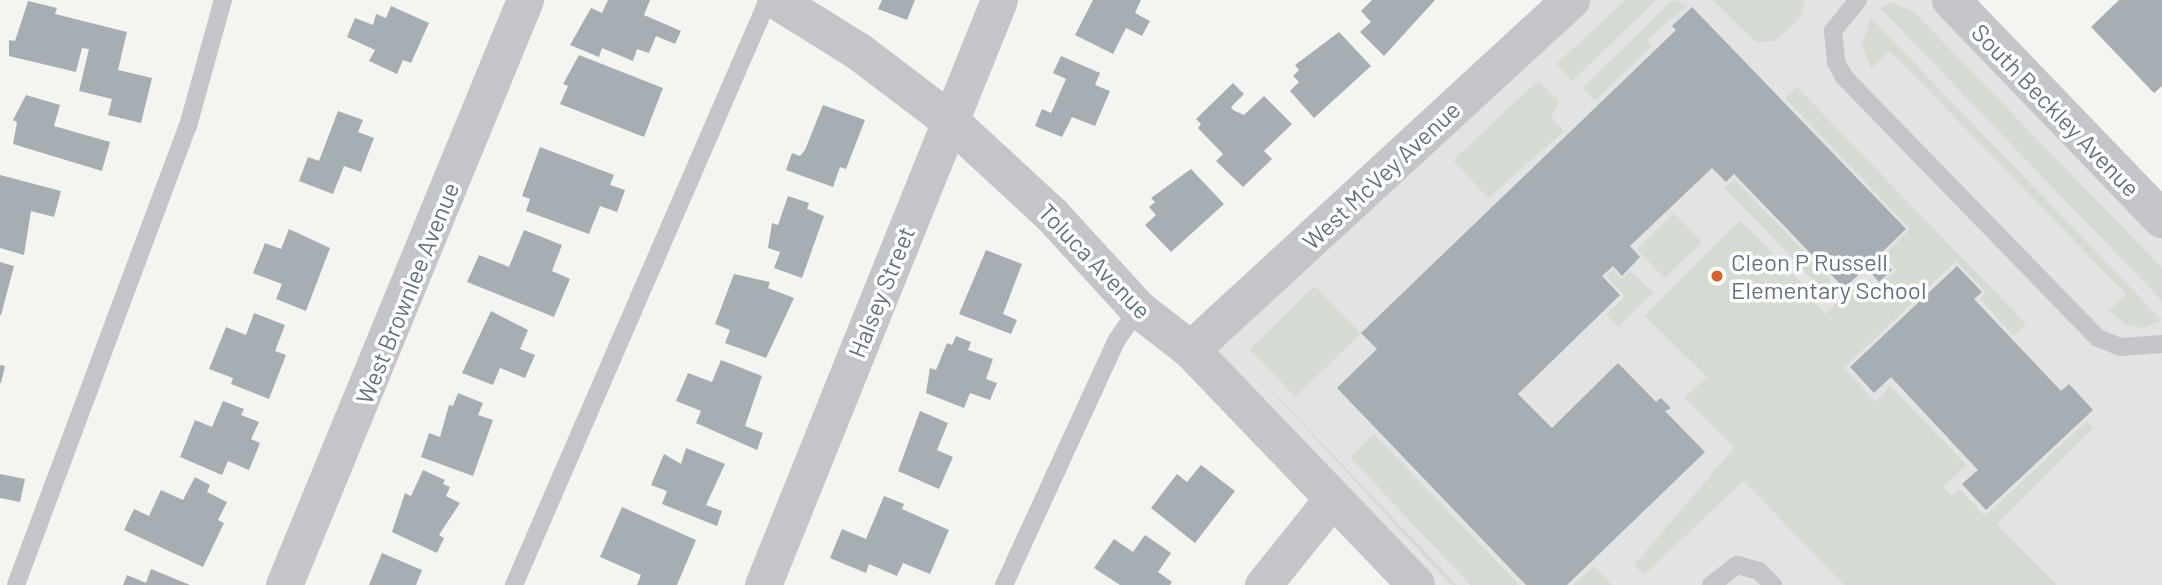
<!DOCTYPE html>
<style>
body{margin:0}
#map{position:relative;width:2162px;height:585px;overflow:hidden;background:#f4f4f1;font-family:Barlow,sans-serif}
div>[style]{position:absolute}
[style*='--x']{left:calc(var(--x)*1px);top:calc(var(--y)*1px);width:calc(var(--w)*1px);rotate:calc(var(--a)*1deg)}
.built>*{inset:0;background:#e2e3e2}
.green>*{inset:0;background:#d5dbd2;transform-origin:0 0}
.building>*{inset:0;background:#a7aeb3}
.service>*{height:18px;margin:-9px;padding:0 9px;transform-origin:9px;border-radius:9px;background:#c3c5c9}
.minor>*{height:37px;margin:-18.5px;padding:0 18.5px;transform-origin:18.5px;border-radius:18.5px;background:#c3c5c9}
.tertiary>*{height:38px;margin:-19px;padding:0 19px;transform-origin:19px;border-radius:19px;background:#c3c5c9}
.dots>*{width:19px;height:19px;translate:-50% -50%;box-sizing:border-box;border:4px solid #fff;border-radius:50%}
span{translate:-50% -50%;white-space:nowrap;text-align:center;line-height:1.15;-webkit-text-stroke:7px #fff;paint-order:stroke}
.street-label{font-size:24px;color:#657280}
.poi-label{font-size:24px;color:#657280}
.left{translate:0 -50%;text-align:left}
</style>
<div id="map">
<div class="built">
<i style="clip-path:polygon(1571px 0,1949px 0,2162px 222px,2162px 585px,1415px 585px,1191px 350px)"></i>
</div>
<div class="green">
<i style="clip-path:polygon(1626px 0,1656px 0,1572px 81px,1556px 64px)"></i>
<i style="clip-path:polygon(1673px 0,1688px 5px,1647px 40px,1652px 46px,1595px 101px,1582px 88px)"></i>
<i style="clip-path:polygon(1713px 0,1805px 0,1799px 20px,1775px 41px,1756px 42px)"></i>
<i style="clip-path:polygon(1892px 2px,1914px 12px,2162px 268px,2162px 301px,1880px 8px)"></i>
<i style="clip-path:polygon(1871px 18px,2162px 320px,2144px 328px,2127px 325px,2108px 311px,2126px 294px,1890px 51px,1871px 68px,1862px 45px)"></i>
<i style="clip-path:polygon(1539px 80px,1559px 101px,1551px 117px,1564px 131px,1488px 198px,1453px 160px)"></i>
<i style="clip-path:polygon(1797px 87px,2026px 324px,2014px 336px,1980px 299px,1986px 293px,1956px 261px,1844px 368px,1876px 402px,1890px 386px,1966px 465px,1943px 487px,1952px 496px,1960px 490px,1985px 516px,2087px 421px,2093px 428px,1997px 524px,2057px 585px,1844px 585px,1743px 481px,1644px 575px,1634px 565px,1734px 448px,1684px 398px,1707px 377px,1645px 316px,1740px 221px,1815px 296px,1812px 300px,1825px 314px,1855px 286px,1864px 294px,1897px 270px,1884px 255px,1910px 229px,1785px 98px)"></i>
<i style="left:1734px;top:179px;width:140px;height:13px;rotate:46deg"></i>
<i style="left:1674px;top:213px;width:40px;height:52px;rotate:46deg"></i>
<i style="clip-path:polygon(1613px 270px,1622px 279px,1630px 271px,1653px 293px,1619px 327px,1606px 315px,1625px 296px,1606px 276px)"></i>
<i style="left:1315px;top:286px;width:66px;height:91px;rotate:46deg"></i>
<i style="clip-path:polygon(1240px 357px,1457px 585px,1451px 585px)"></i>
<i style="clip-path:polygon(1374px 434px,1519px 585px,1470px 585px,1350px 457px)"></i>
<i style="clip-path:polygon(1594px 566px,1612px 585px,1573px 585px)"></i>
</div>
<div class="building">
<i style="clip-path:polygon(608px 0,650px 0,644px 15px,681px 31px,675px 44px,656px 36px,649px 53px,637px 49px,633px 61px,602px 48px,599px 57px,570px 45px,591px 8px,602px 13px)"></i>
<i style="clip-path:polygon(882px 0,915px 0,907px 20px,878px 9px)"></i>
<i style="clip-path:polygon(1093px 0,1141px 0,1135px 13px,1150px 21px,1142px 36px,1126px 28px,1113px 54px,1075px 35px)"></i>
<i style="clip-path:polygon(1372px 0,1435px 0,1384px 56px,1360px 32px,1371px 22px,1361px 11px)"></i>
<i style="clip-path:polygon(2119px 0,2162px 0,2162px 86px,2154px 93px,2091px 27px)"></i>
<i style="clip-path:polygon(28px 1px,57px 8px,55px 14px,127px 32px,118px 70px,152px 78px,141px 123px,108px 115px,112px 99px,79px 91px,89px 49px,82px 48px,76px 72px,9px 56px,9px 40px,15px 41px)"></i>
<i style="clip-path:polygon(391px 6px,429px 23px,411px 63px,403px 60px,397px 74px,369px 61px,375px 50px,347px 37px,355px 18px,373px 25px,376px 14px,386px 18px)"></i>
<i style="clip-path:polygon(1692px 7px,1906px 229px,1878px 256px,1892px 270px,1879px 282px,1866px 268px,1844px 288px,1734px 174px,1726px 182px,1712px 168px,1630px 246px,1640px 257px,1622px 276px,1613px 266px,1602px 276px,1620px 295px,1518px 394px,1552px 428px,1618px 363px,1656px 402px,1661px 398px,1671px 408px,1665px 411px,1705px 452px,1567px 585px,1526px 585px,1337px 388px,1377px 349px,1361px 333px,1676px 30px,1672px 26px)"></i>
<i style="clip-path:polygon(1339px 32px,1371px 66px,1314px 118px,1290px 91px,1299px 82px,1293px 76px,1299px 70px,1295px 65px)"></i>
<i style="clip-path:polygon(579px 55px,663px 88px,644px 137px,560px 104px,568px 86px,563px 84px)"></i>
<i style="clip-path:polygon(1061px 56px,1100px 73px,1095px 85px,1110px 91px,1095px 126px,1072px 117px,1062px 137px,1035px 126px,1042px 109px,1051px 113px,1066px 79px,1053px 73px)"></i>
<i style="clip-path:polygon(1233px 83px,1244px 94px,1231px 107px,1233px 110px,1244px 115px,1264px 96px,1292px 124px,1264px 151px,1272px 159px,1243px 187px,1216px 161px,1223px 154px,1198px 128px,1201px 124px,1196px 119px)"></i>
<i style="clip-path:polygon(26px 95px,60px 105px,54px 126px,110px 142px,102px 171px,13px 144px,17px 122px,13px 120px)"></i>
<i style="clip-path:polygon(823px 105px,865px 120px,846px 169px,840px 167px,833px 187px,786px 170px,792px 153px,800px 156px,805px 150px)"></i>
<i style="clip-path:polygon(338px 111px,363px 120px,358px 132px,374px 138px,361px 172px,344px 166px,333px 194px,299px 181px,308px 157px,319px 161px)"></i>
<i style="clip-path:polygon(540px 147px,614px 175px,610px 185px,625px 190px,617px 212px,600px 206px,589px 234px,526px 211px,530px 199px,522px 196px)"></i>
<i style="clip-path:polygon(1191px 169px,1224px 204px,1171px 252px,1145px 225px,1156px 215px,1149px 207px,1155px 202px,1151px 198px)"></i>
<i style="clip-path:polygon(0 175px,61px 191px,54px 217px,31px 211px,24px 255px,0 248px)"></i>
<i style="clip-path:polygon(788px 196px,809px 203px,807px 209px,824px 216px,802px 278px,774px 268px,780px 252px,768px 248px,772px 223px,778px 225px)"></i>
<i style="clip-path:polygon(289px 229px,330px 248px,306px 311px,276px 299px,282px 284px,253px 273px,265px 243px,281px 249px)"></i>
<i style="clip-path:polygon(524px 230px,562px 245px,552px 271px,570px 279px,554px 317px,467px 282px,479px 255px,509px 267px)"></i>
<i style="clip-path:polygon(986px 250px,1022px 264px,1003px 314px,1017px 320px,1011px 334px,959px 314px)"></i>
<i style="clip-path:polygon(0 262px,14px 266px,1px 315px,0 315px)"></i>
<i style="clip-path:polygon(1957px 266px,1982px 292px,1974px 299px,2061px 391px,2069px 384px,2093px 410px,1986px 510px,1962px 484px,1978px 470px,1891px 377px,1874px 393px,1850px 367px)"></i>
<i style="clip-path:polygon(734px 274px,770px 282px,768px 288px,794px 298px,766px 358px,725px 343px,730px 330px,715px 324px)"></i>
<i style="clip-path:polygon(491px 311px,528px 330px,520px 349px,535px 355px,525px 378px,500px 368px,493px 385px,462px 373px)"></i>
<i style="clip-path:polygon(254px 313px,285px 325px,275px 351px,286px 355px,269px 399px,231px 384px,233px 378px,209px 369px,226px 327px,246px 335px)"></i>
<i style="clip-path:polygon(956px 336px,971px 342px,968px 350px,993px 359px,986px 379px,997px 383px,990px 400px,970px 393px,964px 408px,926px 393px,930px 368px,936px 370px,947px 343px,952px 345px)"></i>
<i style="clip-path:polygon(721px 360px,762px 376px,745px 426px,763px 433px,757px 450px,696px 423px,701px 411px,676px 401px,688px 373px,712px 382px)"></i>
<i style="clip-path:polygon(0 365px,5px 366px,1px 383px,0 383px)"></i>
<i style="clip-path:polygon(458px 393px,483px 403px,478px 415px,493px 420px,473px 476px,421px 457px,429px 433px,440px 437px,449px 405px,453px 406px)"></i>
<i style="clip-path:polygon(223px 401px,244px 409px,241px 415px,259px 422px,251px 439px,260px 443px,249px 470px,228px 461px,222px 475px,180px 457px,195px 420px,212px 427px)"></i>
<i style="clip-path:polygon(920px 411px,948px 423px,937px 450px,953px 457px,939px 489px,898px 471px)"></i>
<i style="clip-path:polygon(686px 448px,725px 464px,706px 505px,722px 511px,717px 526px,662px 504px,667px 491px,651px 485px,664px 454px,681px 464px)"></i>
<i style="clip-path:polygon(1201px 465px,1235px 491px,1195px 543px,1151px 508px,1177px 474px,1187px 482px)"></i>
<i style="clip-path:polygon(423px 470px,445px 480px,443px 484px,450px 487px,446px 496px,460px 503px,439px 535px,444px 538px,437px 553px,392px 532px,405px 493px,411px 496px)"></i>
<i style="clip-path:polygon(0 474px,25px 479px,20px 502px,0 498px)"></i>
<i style="clip-path:polygon(195px 477px,210px 485px,207px 492px,227px 502px,218px 520px,224px 523px,203px 567px,124px 530px,134px 509px,149px 516px,161px 490px,183px 500px)"></i>
<i style="clip-path:polygon(884px 496px,904px 504px,902px 509px,949px 530px,930px 574px,903px 563px,897px 576px,869px 564px,866px 573px,830px 558px,842px 529px,866px 539px)"></i>
<i style="clip-path:polygon(622px 507px,696px 540px,677px 585px,637px 585px,641px 575px,600px 557px)"></i>
<i style="clip-path:polygon(1145px 535px,1171px 553px,1158px 572px,1172px 582px,1170px 585px,1120px 585px,1094px 568px,1114px 539px,1133px 552px)"></i>
<i style="clip-path:polygon(382px 553px,422px 570px,416px 585px,369px 585px)"></i>
<i style="clip-path:polygon(151px 569px,190px 585px,123px 585px,127px 575px,146px 583px)"></i>
</div>
<div class="service">
<i style="--x:1858;--y:0;--w:40;--a:129"></i>
<i style="--x:1833;--y:31;--w:31;--a:84"></i>
<i style="--x:1836;--y:62;--w:17;--a:62"></i>
<i style="--x:1844;--y:77;--w:364;--a:45.8"></i>
<i style="--x:2098;--y:338;--w:24;--a:22"></i>
<i style="--x:2120;--y:347;--w:42;--a:-4.1"></i>
<i style="--x:16;--y:585;--w:490;--a:-69.5"></i>
<i style="--x:188;--y:126;--w:131;--a:-74.5"></i>
<i style="--x:514;--y:585;--w:638;--a:-66.53"></i>
<i style="--x:1004;--y:585;--w:268;--a:-65.3"></i>
<i style="--x:1116;--y:341;--w:39;--a:-55"></i>
<i style="--x:1711;--y:585;--w:33;--a:-38"></i>
<i style="--x:1737;--y:565;--w:23;--a:15"></i>
<i style="--x:1759;--y:571;--w:20;--a:45"></i>
</div>
<div class="minor">
<i style="--x:284;--y:585;--w:633;--a:-67.61"></i>
<i style="--x:763;--y:585;--w:631;--a:-68.03"></i>
<i style="--x:1263;--y:585;--w:112;--a:-51.2"></i>
</div>
<div class="tertiary">
<i style="--x:776;--y:0;--w:97;--a:31.9"></i>
<i style="--x:858;--y:51;--w:114;--a:37.2"></i>
<i style="--x:949;--y:120;--w:140;--a:42.7"></i>
<i style="--x:1052;--y:215;--w:127;--a:47.5"></i>
<i style="--x:1138;--y:309;--w:67;--a:37.7"></i>
<i style="--x:1191;--y:350;--w:325;--a:46.2"></i>
<i style="--x:1951;--y:0;--w:304;--a:46.1"></i>
<i style="--x:1191;--y:350;--w:517;--a:-42.65"></i>
</div>
<div class="dots">
<i style="left:1717px;top:276px;background:#d6612f"></i>
</div>
<div class="street-label">
<span style="left:2056px;top:110px;rotate:46deg">South Beckley Avenue</span>
<span style="left:1381px;top:175px;rotate:-43deg">West McVey Avenue</span>
<span style="left:1095px;top:261px;rotate:46deg">Toluca Avenue</span>
<span style="left:881px;top:292px;rotate:-68deg">Halsey Street</span>
<span style="left:407px;top:293px;rotate:-68deg">West Brownlee Avenue</span>
</div>
<div class="poi-label">
<span class="left" style="left:1731px;top:276px">Cleon P Russell<br>Elementary School</span>
</div>
</div>
